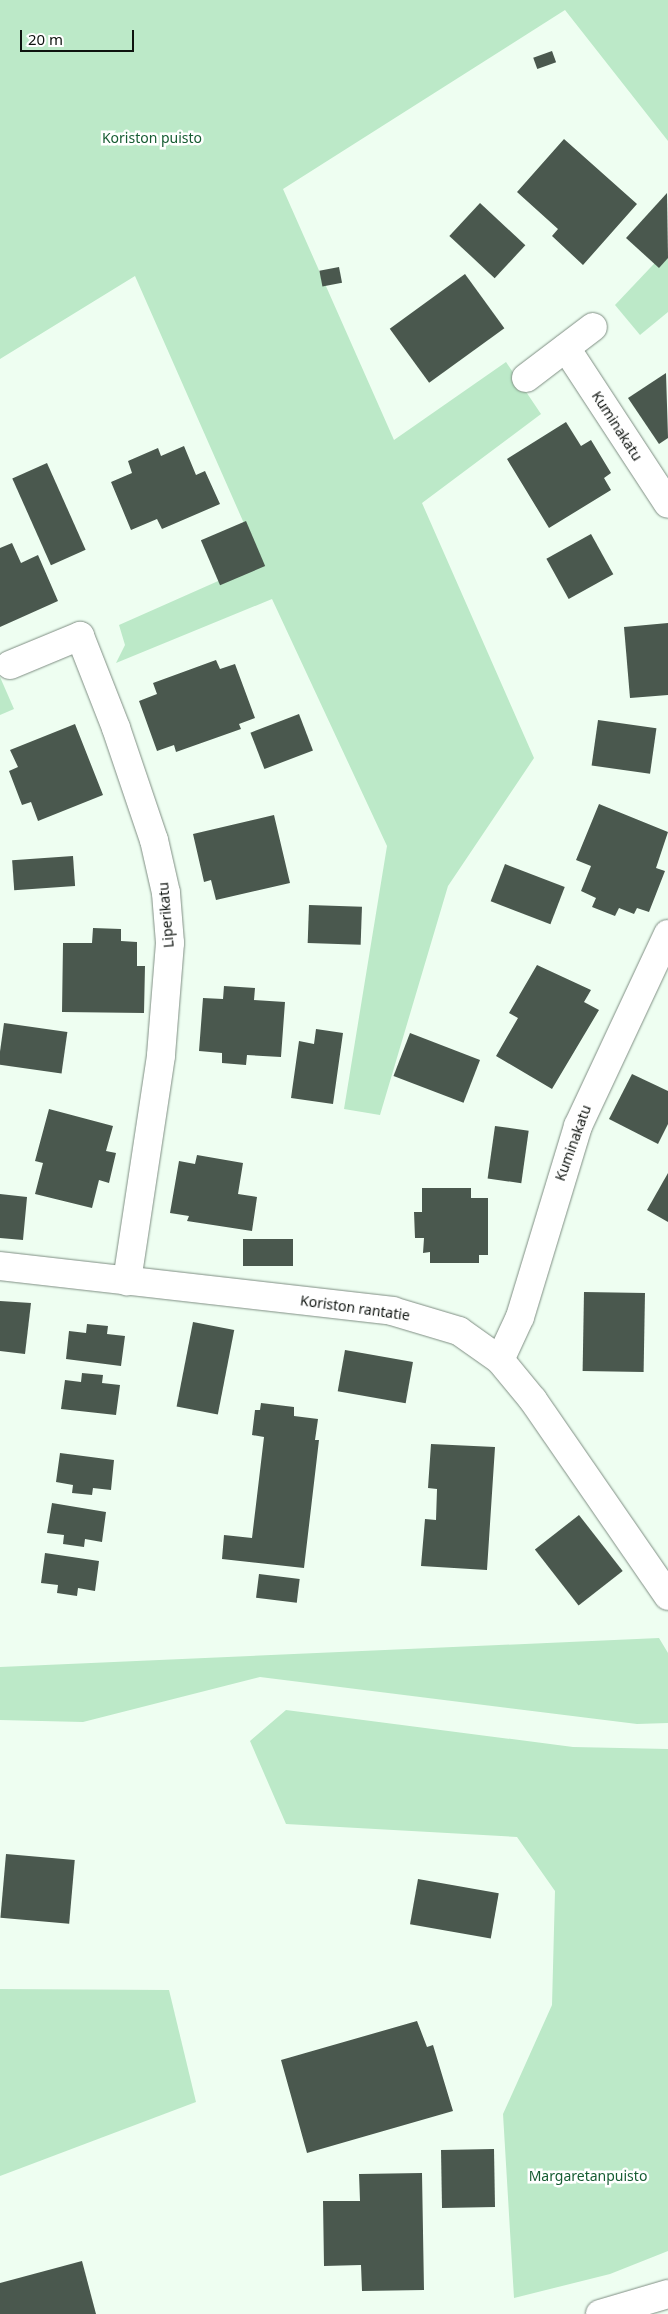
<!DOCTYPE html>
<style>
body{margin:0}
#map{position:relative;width:668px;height:2314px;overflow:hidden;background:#eefef1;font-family:"Noto Sans",sans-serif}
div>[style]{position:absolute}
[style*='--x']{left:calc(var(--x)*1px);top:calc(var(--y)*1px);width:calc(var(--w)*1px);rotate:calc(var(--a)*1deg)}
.green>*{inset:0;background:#bce9c8}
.building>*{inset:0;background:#4a584e;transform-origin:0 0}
.roads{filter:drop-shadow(0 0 1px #7f8e83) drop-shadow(0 0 1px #7f8e83)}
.street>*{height:28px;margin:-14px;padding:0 14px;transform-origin:14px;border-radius:14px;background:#fff}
span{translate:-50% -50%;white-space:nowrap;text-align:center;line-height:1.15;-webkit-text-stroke:5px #fff;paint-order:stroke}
.park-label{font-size:14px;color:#165c32}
.street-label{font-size:14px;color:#0e130f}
.scale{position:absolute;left:20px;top:30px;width:114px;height:22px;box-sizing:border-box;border:2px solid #0e130f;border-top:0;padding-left:6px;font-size:15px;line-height:18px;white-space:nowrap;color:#0e130f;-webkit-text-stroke:4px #fff;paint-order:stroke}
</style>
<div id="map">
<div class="green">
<i style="clip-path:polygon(0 0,668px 0,668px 141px,565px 10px,283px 189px,394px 440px,506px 362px,541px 414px,422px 503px,534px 758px,448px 886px,380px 1115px,344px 1109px,387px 846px,272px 599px,116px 663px,125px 645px,119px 625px,261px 562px,135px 276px,0 359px)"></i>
<i style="clip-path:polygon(668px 249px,668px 312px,640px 335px,615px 305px)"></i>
<i style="clip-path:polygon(0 677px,14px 709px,0 715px)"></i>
<i style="clip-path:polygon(659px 1638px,668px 1653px,668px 1723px,637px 1724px,260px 1677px,83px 1722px,0 1720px,0 1667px)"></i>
<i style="clip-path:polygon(286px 1710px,573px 1747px,668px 1749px,668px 2251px,610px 2274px,514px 2298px,503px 2114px,552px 2005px,555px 1891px,517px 1837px,286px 1824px,250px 1741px)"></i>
<i style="clip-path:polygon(0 1989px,169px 1990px,196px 2102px,0 2176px)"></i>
</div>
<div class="building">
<i style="left:552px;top:51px;width:12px;height:20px;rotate:70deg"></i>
<i style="clip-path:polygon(564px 139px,637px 204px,583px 265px,552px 236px,558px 229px,517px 192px)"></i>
<i style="clip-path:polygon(667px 193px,668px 258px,659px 268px,626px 238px)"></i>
<i style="left:480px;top:203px;width:62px;height:45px;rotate:43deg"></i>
<i style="left:339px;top:267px;width:16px;height:20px;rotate:79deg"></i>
<i style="left:465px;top:274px;width:67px;height:93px;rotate:54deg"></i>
<i style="clip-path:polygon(666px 373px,668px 438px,659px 444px,628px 398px)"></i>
<i style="clip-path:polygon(566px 422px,581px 446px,591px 440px,611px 473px,604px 478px,611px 490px,549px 528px,507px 459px)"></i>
<i style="clip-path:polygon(184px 446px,196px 475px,205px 471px,220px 504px,162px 529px,157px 519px,131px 530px,111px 482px,132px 473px,128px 461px,158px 448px,161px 456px)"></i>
<i style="left:47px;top:463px;width:95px;height:38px;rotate:66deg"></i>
<i style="left:246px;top:521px;width:49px;height:49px;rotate:67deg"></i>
<i style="left:591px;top:534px;width:46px;height:51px;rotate:61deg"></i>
<i style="clip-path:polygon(12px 543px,21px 563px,38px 555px,58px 601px,0 627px,0 548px)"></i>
<i style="clip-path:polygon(668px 623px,668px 695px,630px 698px,624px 627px)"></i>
<i style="clip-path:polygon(216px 660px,220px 669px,235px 664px,255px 718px,239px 724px,241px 729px,176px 752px,174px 745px,157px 751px,139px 701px,157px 694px,153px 683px)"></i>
<i style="left:299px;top:714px;width:39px;height:52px;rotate:69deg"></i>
<i style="left:598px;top:720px;width:59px;height:46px;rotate:8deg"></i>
<i style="clip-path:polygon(75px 724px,103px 795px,38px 821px,31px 802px,22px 805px,9px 771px,18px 767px,10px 750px)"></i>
<i style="clip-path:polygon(599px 804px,668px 832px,656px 868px,665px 871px,649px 912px,637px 908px,634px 914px,619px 908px,615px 916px,592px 907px,596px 898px,581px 891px,591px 866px,576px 860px)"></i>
<i style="clip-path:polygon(274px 815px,290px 883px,216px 900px,211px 880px,204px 882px,193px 834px)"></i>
<i style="left:73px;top:856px;width:30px;height:61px;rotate:86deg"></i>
<i style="left:505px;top:864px;width:64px;height:40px;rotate:21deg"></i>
<i style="left:309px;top:905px;width:53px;height:38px;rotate:2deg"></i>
<i style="clip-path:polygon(93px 928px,121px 929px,121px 941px,137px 942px,137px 966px,145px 966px,144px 1013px,62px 1012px,63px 943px,92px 943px)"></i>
<i style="clip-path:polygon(537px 965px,591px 990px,584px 1002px,599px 1010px,552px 1089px,496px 1056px,518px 1018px,509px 1013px)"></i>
<i style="clip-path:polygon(224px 986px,255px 988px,254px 1000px,285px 1002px,281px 1057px,247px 1055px,246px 1065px,222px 1063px,222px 1053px,199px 1051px,203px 998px,223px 999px)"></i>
<i style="left:4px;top:1023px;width:64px;height:42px;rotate:8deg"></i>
<i style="clip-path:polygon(316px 1029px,343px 1033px,333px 1104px,291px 1098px,299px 1041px,314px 1044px)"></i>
<i style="left:410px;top:1033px;width:75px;height:46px;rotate:21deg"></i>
<i style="clip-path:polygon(632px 1074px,668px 1091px,668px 1124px,658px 1144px,609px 1119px)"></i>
<i style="clip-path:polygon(49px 1109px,113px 1126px,106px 1151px,116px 1153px,109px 1183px,99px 1180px,92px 1208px,35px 1194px,43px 1163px,35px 1161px)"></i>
<i style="left:495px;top:1126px;width:34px;height:53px;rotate:8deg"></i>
<i style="clip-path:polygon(197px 1155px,243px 1163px,238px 1194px,257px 1197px,252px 1231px,187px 1221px,189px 1216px,170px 1213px,179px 1161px,195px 1164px)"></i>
<i style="clip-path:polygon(668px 1173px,668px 1222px,647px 1210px)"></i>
<i style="clip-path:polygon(422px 1188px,471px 1188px,471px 1198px,488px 1198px,488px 1255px,479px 1255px,479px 1263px,430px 1263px,430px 1252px,423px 1253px,424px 1238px,415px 1238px,414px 1212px,422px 1212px)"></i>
<i style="clip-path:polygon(0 1194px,27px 1197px,23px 1240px,0 1238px)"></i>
<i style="left:243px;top:1239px;width:50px;height:27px"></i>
<i style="left:584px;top:1292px;width:61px;height:79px;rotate:1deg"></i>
<i style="clip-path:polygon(0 1301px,31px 1303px,25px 1354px,0 1351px)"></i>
<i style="left:193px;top:1322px;width:42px;height:86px;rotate:11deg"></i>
<i style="clip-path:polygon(87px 1324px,108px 1326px,107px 1334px,125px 1336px,121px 1366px,66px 1359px,69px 1331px,86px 1333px)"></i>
<i style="left:345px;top:1350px;width:69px;height:42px;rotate:10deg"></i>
<i style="clip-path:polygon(82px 1373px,103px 1375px,102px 1383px,120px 1385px,116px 1415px,61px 1409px,65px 1380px,81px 1382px)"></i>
<i style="clip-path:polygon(261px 1403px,294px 1407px,294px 1416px,318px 1419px,315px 1440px,319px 1440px,304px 1568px,222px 1559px,224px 1535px,252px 1538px,264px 1437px,252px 1435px,255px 1410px,260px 1410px)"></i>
<i style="clip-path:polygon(431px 1444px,495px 1447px,487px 1570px,421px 1566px,425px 1519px,436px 1520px,437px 1489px,428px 1488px)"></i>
<i style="clip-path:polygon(60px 1453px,114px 1460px,111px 1490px,93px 1488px,92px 1495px,72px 1493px,73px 1485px,56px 1482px)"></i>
<i style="clip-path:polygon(52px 1503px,106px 1512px,102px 1542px,85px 1539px,84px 1547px,63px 1544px,64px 1535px,47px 1533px)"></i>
<i style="left:579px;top:1515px;width:71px;height:56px;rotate:52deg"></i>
<i style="clip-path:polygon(45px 1553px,99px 1561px,95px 1591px,78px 1588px,77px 1596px,57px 1593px,58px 1585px,41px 1583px)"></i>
<i style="left:259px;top:1574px;width:41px;height:24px;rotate:7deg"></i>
<i style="left:6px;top:1854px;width:69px;height:64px;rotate:5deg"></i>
<i style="left:418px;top:1879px;width:82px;height:46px;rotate:10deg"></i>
<i style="clip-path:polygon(417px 2021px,427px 2047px,433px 2045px,453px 2111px,307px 2153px,281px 2060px)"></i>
<i style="left:494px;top:2149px;width:58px;height:53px;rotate:89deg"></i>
<i style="clip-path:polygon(422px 2173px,424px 2290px,362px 2291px,361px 2265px,324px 2266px,323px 2201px,360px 2201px,359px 2174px)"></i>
<i style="clip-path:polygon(82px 2261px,96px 2314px,0 2314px,0 2283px)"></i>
</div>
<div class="roads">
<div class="street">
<i style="--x:566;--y:348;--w:186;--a:56.8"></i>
<i style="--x:526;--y:378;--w:84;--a:-37.3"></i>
<i style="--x:10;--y:665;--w:76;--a:-22.5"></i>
<i style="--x:80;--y:636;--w:99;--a:68.6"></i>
<i style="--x:116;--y:728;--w:118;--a:71.3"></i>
<i style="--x:154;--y:840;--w:54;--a:77.2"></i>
<i style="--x:166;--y:893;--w:50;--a:85.4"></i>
<i style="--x:170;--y:943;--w:113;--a:94.6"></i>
<i style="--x:161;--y:1056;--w:228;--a:98.6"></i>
<i style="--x:0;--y:1266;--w:395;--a:6.5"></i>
<i style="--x:392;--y:1311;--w:70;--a:16.6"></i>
<i style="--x:459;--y:1331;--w:50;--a:35.3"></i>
<i style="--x:500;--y:1360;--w:52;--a:50.5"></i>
<i style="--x:533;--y:1400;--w:238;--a:55.4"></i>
<i style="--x:500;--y:1360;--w:47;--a:-65.1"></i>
<i style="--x:520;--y:1317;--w:200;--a:-73.1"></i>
<i style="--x:578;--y:1126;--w:212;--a:-64.9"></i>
<i style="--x:600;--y:2314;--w:71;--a:-16.4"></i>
</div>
</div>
<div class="park-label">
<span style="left:152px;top:138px">Koriston puisto</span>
<span style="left:588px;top:2176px">Margaretanpuisto</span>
</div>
<div class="street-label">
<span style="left:617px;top:426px;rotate:57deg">Kuminakatu</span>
<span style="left:166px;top:915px;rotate:-95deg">Liperikatu</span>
<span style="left:573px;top:1143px;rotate:-70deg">Kuminakatu</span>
<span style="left:355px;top:1308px;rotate:8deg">Koriston rantatie</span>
</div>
<div class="scale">20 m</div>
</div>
